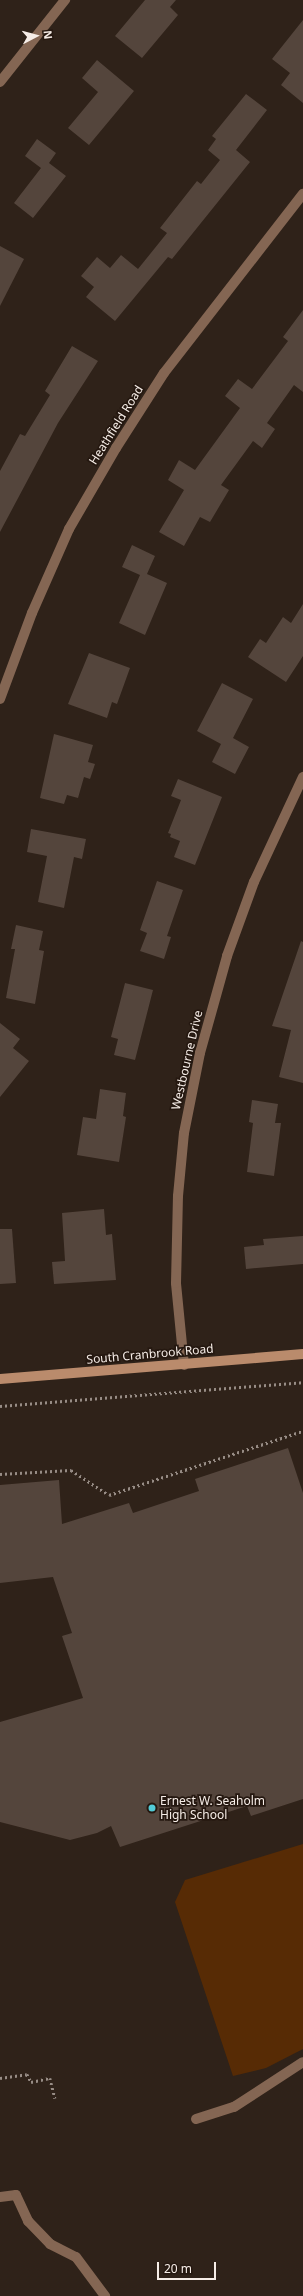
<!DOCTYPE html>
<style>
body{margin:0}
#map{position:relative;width:303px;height:2296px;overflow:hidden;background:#2f2219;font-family:"Noto Sans",sans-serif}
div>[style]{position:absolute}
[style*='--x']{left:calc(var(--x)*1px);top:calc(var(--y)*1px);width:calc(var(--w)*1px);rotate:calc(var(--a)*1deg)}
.green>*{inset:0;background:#572b05}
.building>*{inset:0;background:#54453c}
.path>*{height:2.5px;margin-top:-1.25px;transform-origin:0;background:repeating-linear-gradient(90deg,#978c85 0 2px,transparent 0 5px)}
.lane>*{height:10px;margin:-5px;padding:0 5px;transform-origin:5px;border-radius:5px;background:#846653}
.street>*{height:10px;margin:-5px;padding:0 5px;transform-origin:5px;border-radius:5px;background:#846653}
.secondary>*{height:10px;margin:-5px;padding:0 5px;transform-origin:5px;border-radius:5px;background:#ba8b6c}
.dots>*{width:11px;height:11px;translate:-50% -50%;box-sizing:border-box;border:2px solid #251810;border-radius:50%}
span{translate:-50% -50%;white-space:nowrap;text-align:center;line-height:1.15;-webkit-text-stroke:3.5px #251810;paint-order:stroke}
.street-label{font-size:12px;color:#f6ede7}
.poi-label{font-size:12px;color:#f6ede7}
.left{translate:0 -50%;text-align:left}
.north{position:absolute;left:16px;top:16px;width:40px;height:40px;-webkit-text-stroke:3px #251810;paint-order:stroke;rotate:84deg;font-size:11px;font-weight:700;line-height:16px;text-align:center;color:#f6ede7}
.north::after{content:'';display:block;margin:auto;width:14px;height:18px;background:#f6ede7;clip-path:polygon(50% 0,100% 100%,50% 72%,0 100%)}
.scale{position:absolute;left:157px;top:2262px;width:59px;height:18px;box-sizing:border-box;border:2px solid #f6ede7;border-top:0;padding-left:5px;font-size:12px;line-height:14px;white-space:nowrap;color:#f6ede7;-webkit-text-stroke:3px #251810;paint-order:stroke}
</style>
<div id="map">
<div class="green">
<i style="clip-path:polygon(303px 1844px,303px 2049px,266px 2068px,233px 2076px,175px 1902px,185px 1880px)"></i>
</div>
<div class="building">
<i style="clip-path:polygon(145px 0,176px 0,170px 7px,178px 15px,142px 58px,115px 36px)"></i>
<i style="clip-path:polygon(303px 20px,303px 103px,281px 85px,290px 73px,272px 59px)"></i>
<i style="clip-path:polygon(97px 60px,134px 91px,89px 145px,68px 128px,98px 92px,82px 78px)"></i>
<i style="clip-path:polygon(246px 94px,267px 110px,236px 150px,250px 162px,172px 259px,168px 257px,115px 321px,86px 297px,94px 287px,81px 276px,97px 257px,110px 268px,121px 255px,138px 269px,167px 233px,160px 228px,197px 181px,201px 184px,220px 160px,208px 150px,216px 139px,212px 136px)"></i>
<i style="clip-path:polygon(37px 139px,56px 153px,49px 163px,66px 176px,33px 218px,14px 203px,41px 168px,25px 156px)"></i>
<i style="clip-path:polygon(0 246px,24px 259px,0 306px)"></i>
<i style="clip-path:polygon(303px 310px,303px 392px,294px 385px,267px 423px,275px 429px,262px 448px,253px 441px,221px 485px,229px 490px,210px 522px,200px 517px,184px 546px,159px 532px,184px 490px,168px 480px,179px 460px,195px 470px,240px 408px,225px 396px,238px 379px,252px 389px,288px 341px,283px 337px)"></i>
<i style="clip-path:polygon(72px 346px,98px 361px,58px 423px,0 532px,0 471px,20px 434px,25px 436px,50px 395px,45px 391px)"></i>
<i style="clip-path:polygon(132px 545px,155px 556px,147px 574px,167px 583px,145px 635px,119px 623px,140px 575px,122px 567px)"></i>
<i style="clip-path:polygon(303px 604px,303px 656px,286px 682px,248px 657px,260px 639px,266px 643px,283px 617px,291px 623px)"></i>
<i style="clip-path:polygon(89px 653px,130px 668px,117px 704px,112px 702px,107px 718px,68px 704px)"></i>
<i style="clip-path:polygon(222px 683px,253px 699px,233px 738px,249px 747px,235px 774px,212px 762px,221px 744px,197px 731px)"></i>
<i style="clip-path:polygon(54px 734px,93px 745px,88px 762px,95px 764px,90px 779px,84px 777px,78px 798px,67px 795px,64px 804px,40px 798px)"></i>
<i style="clip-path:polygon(178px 779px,222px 797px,195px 865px,174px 857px,180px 841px,170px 837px,171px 834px,168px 833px,181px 800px,171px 796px)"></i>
<i style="clip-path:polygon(31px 829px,86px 839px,82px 859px,74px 857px,64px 908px,38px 902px,47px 856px,27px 852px)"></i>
<i style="clip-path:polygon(157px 881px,183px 890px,167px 936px,171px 937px,164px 959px,140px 951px,147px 933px,140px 930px)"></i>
<i style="clip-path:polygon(16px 925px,43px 931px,39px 950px,44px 951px,35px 1004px,6px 998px,15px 949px,11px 949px)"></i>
<i style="clip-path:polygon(301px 941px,303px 942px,303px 1083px,279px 1077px,291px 1030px,272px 1026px)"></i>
<i style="clip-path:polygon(125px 983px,153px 990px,135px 1060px,114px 1055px,118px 1039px,111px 1037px)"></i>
<i style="clip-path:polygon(0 1023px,20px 1039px,13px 1048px,29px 1061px,0 1097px)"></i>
<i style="clip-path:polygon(100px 1089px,126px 1093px,123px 1116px,126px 1117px,119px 1162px,77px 1155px,83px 1117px,96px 1119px)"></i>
<i style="clip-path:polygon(252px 1100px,278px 1104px,275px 1123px,281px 1123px,274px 1176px,247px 1172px,253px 1123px,249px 1122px)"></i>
<i style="clip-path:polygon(104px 1209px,106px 1235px,112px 1234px,116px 1280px,54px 1284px,52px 1262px,65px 1261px,62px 1213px)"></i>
<i style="clip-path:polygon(0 1229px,12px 1229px,16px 1283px,0 1284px)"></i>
<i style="clip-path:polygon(303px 1236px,303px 1264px,246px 1269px,244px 1247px,264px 1245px,263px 1239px)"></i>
<i style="clip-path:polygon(288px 1448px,303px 1493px,303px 1799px,251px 1816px,247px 1806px,120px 1847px,111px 1826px,97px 1833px,70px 1840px,0 1822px,0 1722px,83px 1698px,62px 1636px,72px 1633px,53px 1577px,0 1583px,0 1485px,59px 1480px,62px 1524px,129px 1503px,133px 1513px,199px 1491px,195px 1479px)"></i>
</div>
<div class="path">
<i style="--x:0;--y:1406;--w:304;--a:-4.5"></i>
<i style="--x:0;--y:1474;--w:71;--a:-3.2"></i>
<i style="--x:71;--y:1470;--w:45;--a:33.3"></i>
<i style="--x:109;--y:1495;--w:204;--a:-18.3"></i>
<i style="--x:0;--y:2078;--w:27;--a:-8"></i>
<i style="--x:27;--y:2074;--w:9;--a:63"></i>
<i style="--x:31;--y:2082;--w:19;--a:-12"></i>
<i style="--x:50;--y:2078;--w:21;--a:76"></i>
</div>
<div class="lane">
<i style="--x:196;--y:2119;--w:40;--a:-18"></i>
<i style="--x:234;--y:2107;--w:82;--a:-33.1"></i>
<i style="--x:0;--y:2197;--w:16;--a:-7"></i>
<i style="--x:16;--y:2195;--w:29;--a:65"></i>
<i style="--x:28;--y:2221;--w:32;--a:46"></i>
<i style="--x:50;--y:2244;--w:29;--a:27"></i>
<i style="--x:76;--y:2257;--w:49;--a:53.4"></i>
</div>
<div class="street">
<i style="--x:0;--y:82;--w:105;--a:-51.6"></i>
<i style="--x:0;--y:699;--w:92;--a:-69.6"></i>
<i style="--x:32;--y:613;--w:92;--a:-66.2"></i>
<i style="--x:69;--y:529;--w:94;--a:-59.9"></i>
<i style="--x:116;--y:448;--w:89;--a:-57.4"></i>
<i style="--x:164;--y:373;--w:227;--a:-52.2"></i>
<i style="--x:184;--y:1365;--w:82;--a:-95.6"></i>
<i style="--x:176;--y:1283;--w:87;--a:-88.7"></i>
<i style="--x:178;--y:1196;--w:63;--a:-84.6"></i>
<i style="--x:184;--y:1133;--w:82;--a:-78.7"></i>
<i style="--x:200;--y:1053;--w:101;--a:-74.4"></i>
<i style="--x:227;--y:956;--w:79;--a:-70"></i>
<i style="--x:254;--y:882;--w:116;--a:-65"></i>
</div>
<div class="secondary">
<i style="--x:0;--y:1379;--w:304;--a:-4.7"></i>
</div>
<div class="dots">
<i style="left:152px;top:1808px;background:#52cbd7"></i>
</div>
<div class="street-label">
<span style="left:116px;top:425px;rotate:-58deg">Heathfield Road</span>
<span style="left:187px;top:1060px;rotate:-77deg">Westbourne Drive</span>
<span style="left:150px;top:1354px;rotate:-5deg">South Cranbrook Road</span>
</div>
<div class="poi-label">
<span class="left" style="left:160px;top:1808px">Ernest W. Seaholm<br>High School</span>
</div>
<div class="north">N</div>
<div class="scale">20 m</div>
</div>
